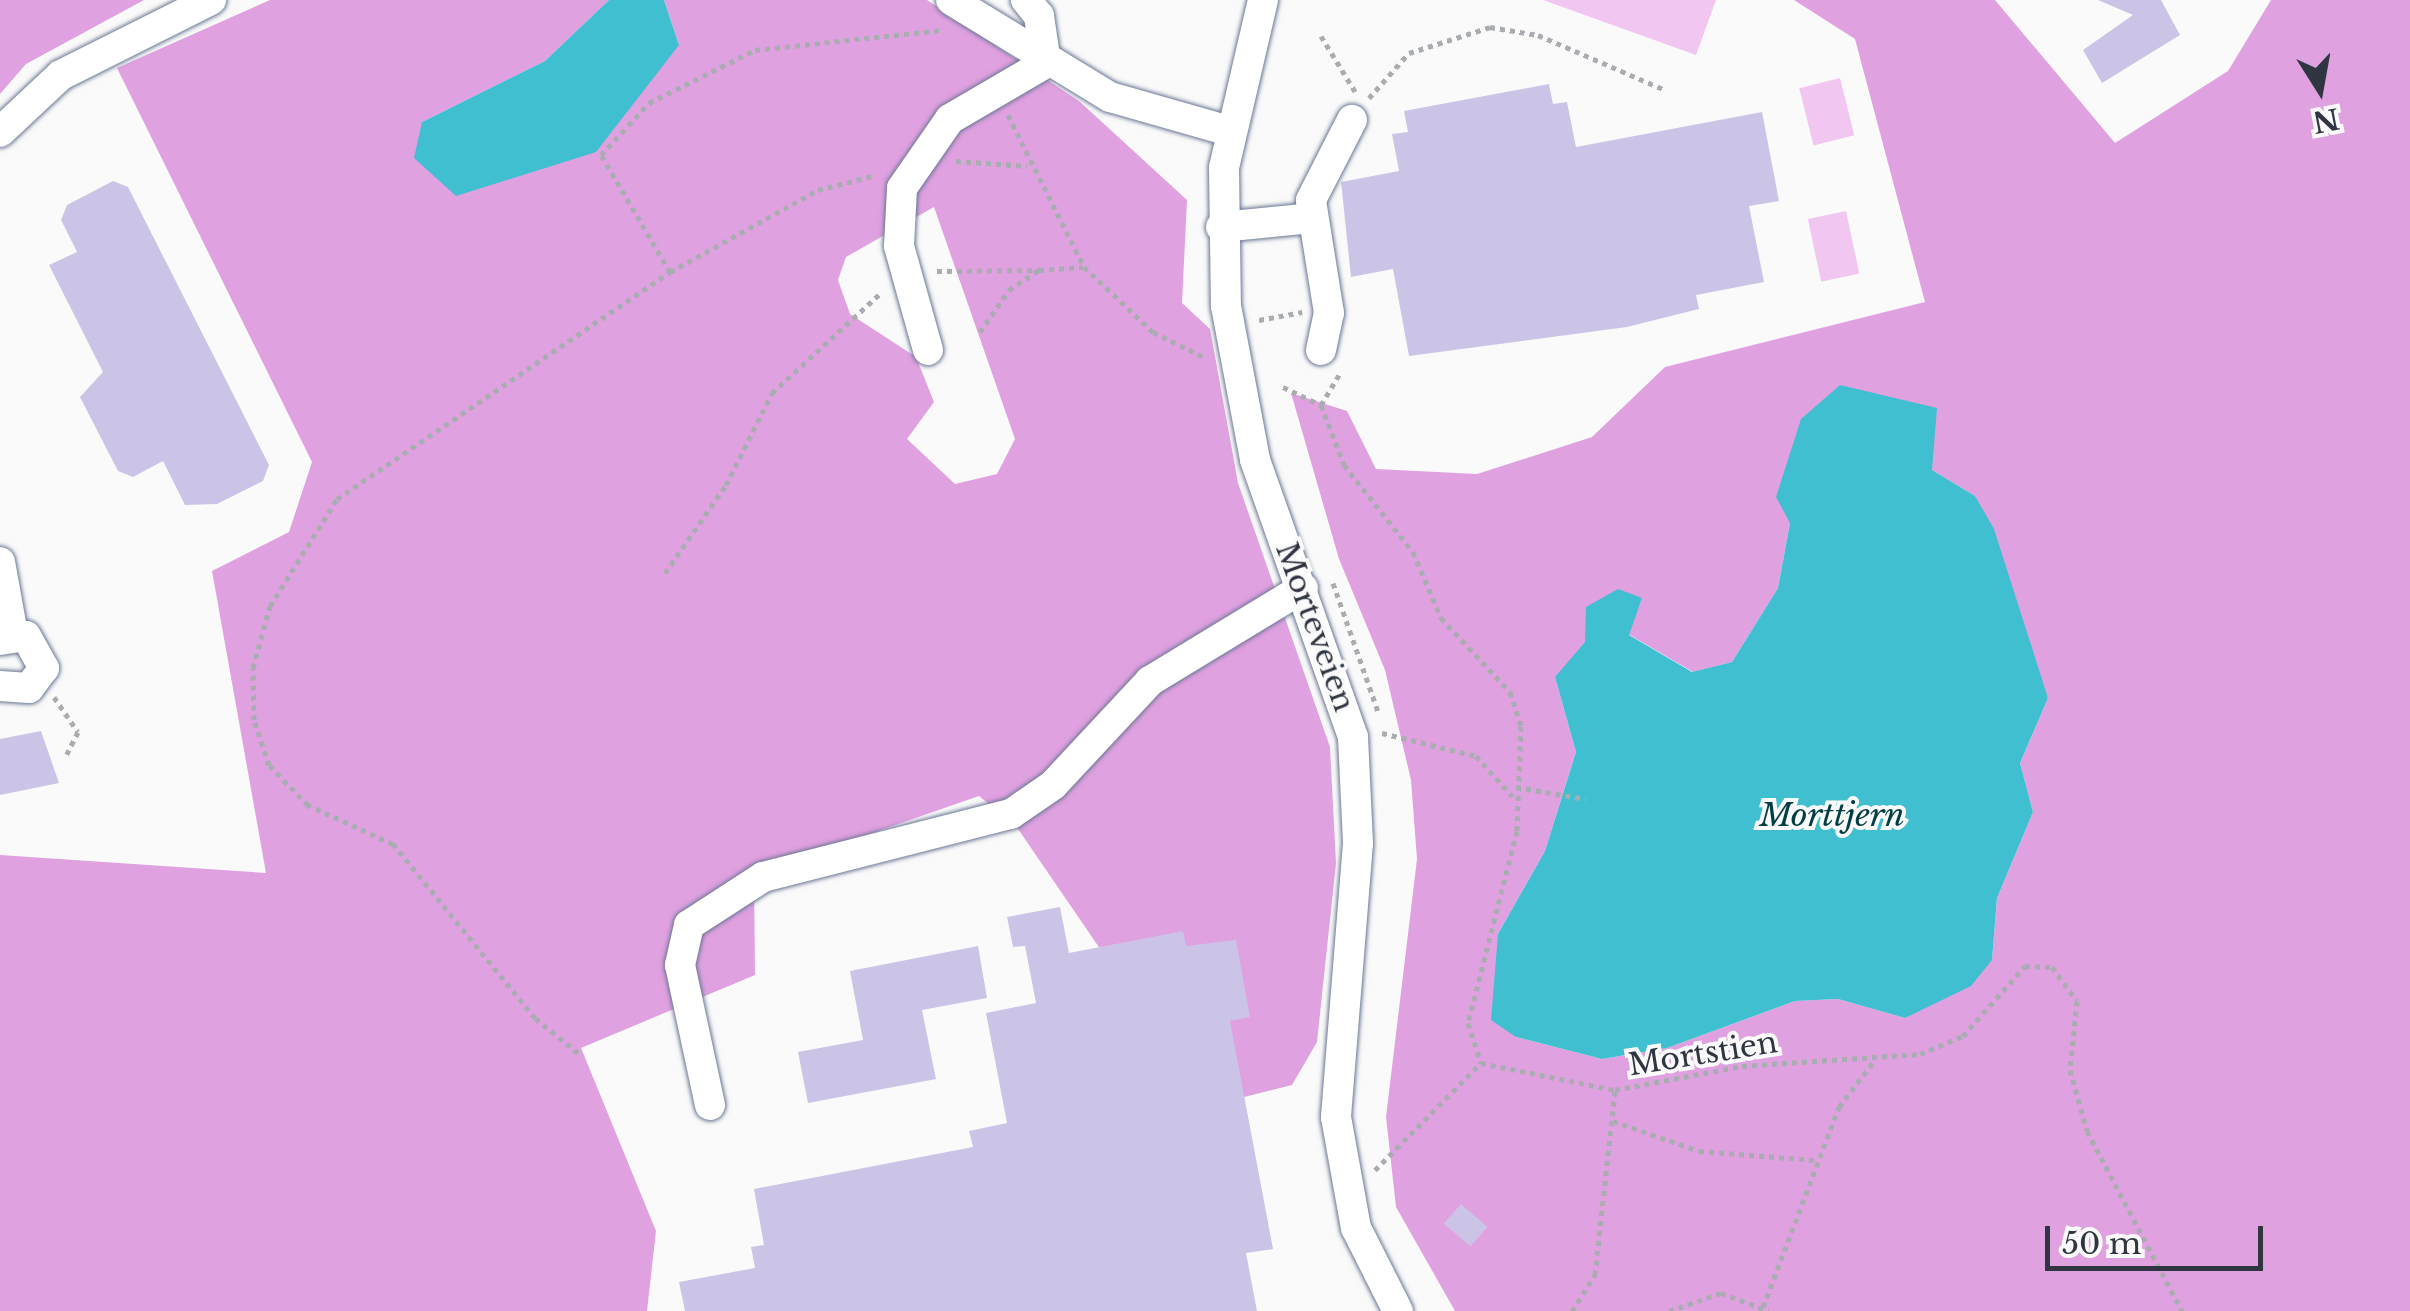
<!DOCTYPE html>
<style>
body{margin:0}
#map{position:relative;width:2410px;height:1311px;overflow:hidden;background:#fafafa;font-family:"Libre Baskerville",serif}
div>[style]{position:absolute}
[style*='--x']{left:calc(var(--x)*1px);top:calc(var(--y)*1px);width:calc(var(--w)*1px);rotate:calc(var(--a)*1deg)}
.green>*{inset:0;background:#f1c7f1;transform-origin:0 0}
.forest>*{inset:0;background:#e0a1e0}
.water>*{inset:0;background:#3fbfd0}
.building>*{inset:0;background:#ccc4e6;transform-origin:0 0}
.path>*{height:5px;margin-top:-2.5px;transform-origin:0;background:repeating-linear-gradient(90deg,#a9acb0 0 5px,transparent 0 10px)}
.roads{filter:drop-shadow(0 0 2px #6b7795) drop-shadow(0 0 2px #6b7795)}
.minor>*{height:30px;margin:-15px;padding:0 15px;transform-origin:15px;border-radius:15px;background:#fff}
span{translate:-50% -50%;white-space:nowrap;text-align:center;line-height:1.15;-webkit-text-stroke:8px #fafafa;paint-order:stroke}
.street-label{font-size:30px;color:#2f3541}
.water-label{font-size:32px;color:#013d44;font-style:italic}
.north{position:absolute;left:2270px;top:40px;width:100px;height:100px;-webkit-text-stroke:8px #fafafa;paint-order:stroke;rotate:169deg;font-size:28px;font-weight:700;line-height:40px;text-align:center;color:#2f3541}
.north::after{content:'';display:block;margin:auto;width:35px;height:45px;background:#2f3541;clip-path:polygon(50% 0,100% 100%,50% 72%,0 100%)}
.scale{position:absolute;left:2045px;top:1226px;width:218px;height:45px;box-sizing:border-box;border:5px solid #2f3541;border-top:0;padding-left:12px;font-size:30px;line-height:35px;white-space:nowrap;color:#2f3541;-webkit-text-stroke:8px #fafafa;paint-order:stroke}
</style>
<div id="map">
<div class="green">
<i style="clip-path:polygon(1543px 0,1716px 0,1696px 55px)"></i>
<i style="left:1840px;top:78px;width:59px;height:42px;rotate:76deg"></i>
<i style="left:1846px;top:211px;width:64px;height:39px;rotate:78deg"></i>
</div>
<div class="forest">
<i style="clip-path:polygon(0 0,144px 0,26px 64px,0 94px)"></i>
<i style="clip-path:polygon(evenodd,270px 0,609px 0,545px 61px,422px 122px,679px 45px,664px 0,927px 0,1079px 101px,1187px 200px,1182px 303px,1210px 329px,1238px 483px,1330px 747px,1336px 863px,1317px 1042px,1292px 1085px,1216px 1104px,1196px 1089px,1016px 826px,979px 796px,754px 874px,755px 975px,581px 1048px,656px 1231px,647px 1311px,0 1311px,0 855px,266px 873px,212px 571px,289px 532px,312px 462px,117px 68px,270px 0,934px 207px,1015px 439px,997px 474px,955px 484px,907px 439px,934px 402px,916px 357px,850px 314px,838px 280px,846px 257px,934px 207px)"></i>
<i style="clip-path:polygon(evenodd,1794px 0,1995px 0,2115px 143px,2228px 71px,2271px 0,2410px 0,2410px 1311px,1455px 1311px,1396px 1207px,1386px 1117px,1417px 859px,1411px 780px,1385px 670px,1339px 559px,1291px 393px,1347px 411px,1376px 469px,1477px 474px,1592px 437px,1665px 367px,1925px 302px,1855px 39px,1794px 0,1932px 470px,1975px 496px,2048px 698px,2020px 763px,2033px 812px,1997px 898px,1992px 960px,1905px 1018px,1838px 999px,1795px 1001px,1667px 1048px,1602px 1059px,1516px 1037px,1498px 934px,1545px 851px,1576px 752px,1555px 677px,1642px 598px,1628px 634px,1693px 672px,1732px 662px,1778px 588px,1790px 523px,1932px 470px)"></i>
</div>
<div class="water">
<i style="clip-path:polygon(609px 0,664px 0,679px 45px,596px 152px,456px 196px,414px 158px,422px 122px,545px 61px)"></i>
<i style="clip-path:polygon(1840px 385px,1937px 408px,1932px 470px,1975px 496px,1994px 529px,2048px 698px,2020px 763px,2033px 812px,1997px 898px,1992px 960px,1971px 986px,1905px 1018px,1838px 999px,1795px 1001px,1667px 1048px,1602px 1059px,1516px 1037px,1491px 1020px,1498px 934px,1545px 851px,1576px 752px,1555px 677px,1585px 642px,1586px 607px,1618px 589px,1642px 598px,1629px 635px,1692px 672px,1732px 662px,1778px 588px,1790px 523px,1776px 497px,1801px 419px)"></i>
</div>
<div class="building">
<i style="clip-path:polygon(2098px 0,2161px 0,2180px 35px,2102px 83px,2083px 50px,2133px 15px)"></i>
<i style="clip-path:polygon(1549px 84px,1553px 104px,1567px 102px,1576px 147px,1762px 112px,1779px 201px,1749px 206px,1764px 282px,1696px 295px,1699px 309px,1627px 327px,1409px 356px,1393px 269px,1351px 277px,1341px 182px,1399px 171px,1392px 134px,1408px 132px,1404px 111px)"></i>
<i style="clip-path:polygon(113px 181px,128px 187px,269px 465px,263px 481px,217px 504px,185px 505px,163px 461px,133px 477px,118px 471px,80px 397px,103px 372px,49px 265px,77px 252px,61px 220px,67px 205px)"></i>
<i style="clip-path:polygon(41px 731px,59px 783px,0 795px,0 739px)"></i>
<i style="clip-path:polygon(1060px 907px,1069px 953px,1183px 931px,1186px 946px,1236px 940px,1250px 1017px,1230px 1021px,1273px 1249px,1246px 1253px,1257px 1311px,685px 1311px,679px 1282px,755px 1268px,751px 1247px,764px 1245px,754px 1189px,973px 1147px,969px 1131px,1007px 1123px,986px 1013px,1036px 1003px,1025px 946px,1013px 947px,1007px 917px)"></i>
<i style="clip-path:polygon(978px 946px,987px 998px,922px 1010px,936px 1079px,808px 1103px,798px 1052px,863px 1040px,850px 971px)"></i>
<i style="left:1461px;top:1204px;width:35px;height:26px;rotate:41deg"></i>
</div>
<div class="path">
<i style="--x:1321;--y:36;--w:67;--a:58.4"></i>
<i style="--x:1369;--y:98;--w:60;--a:-48.4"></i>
<i style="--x:1409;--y:53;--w:85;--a:-17.8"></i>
<i style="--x:1490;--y:27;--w:49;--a:9.5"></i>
<i style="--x:1538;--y:35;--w:138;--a:23.4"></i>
<i style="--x:1008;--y:115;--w:170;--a:63.4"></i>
<i style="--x:1084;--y:267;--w:95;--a:43.3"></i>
<i style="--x:1153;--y:332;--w:59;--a:26.1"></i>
<i style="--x:956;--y:161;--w:71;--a:4"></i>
<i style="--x:937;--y:271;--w:102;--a:-0.6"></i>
<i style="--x:670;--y:272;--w:136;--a:-120.5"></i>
<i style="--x:601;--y:155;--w:71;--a:-47.3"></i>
<i style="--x:649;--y:103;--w:119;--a:-26.6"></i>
<i style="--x:755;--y:50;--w:187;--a:-6.1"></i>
<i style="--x:1259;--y:320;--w:44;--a:-10.5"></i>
<i style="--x:980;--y:332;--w:51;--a:-55.4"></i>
<i style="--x:1009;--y:290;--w:36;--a:-34"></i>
<i style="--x:1039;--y:270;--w:44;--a:-3.9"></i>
<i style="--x:1283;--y:387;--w:42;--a:25.3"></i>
<i style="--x:1321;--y:405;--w:64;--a:69"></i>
<i style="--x:1344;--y:465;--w:111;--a:51.6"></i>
<i style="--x:1413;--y:552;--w:72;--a:67"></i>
<i style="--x:1441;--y:618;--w:101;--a:47"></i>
<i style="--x:1510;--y:692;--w:36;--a:72"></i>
<i style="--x:1521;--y:726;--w:105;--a:92.2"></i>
<i style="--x:1517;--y:831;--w:198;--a:104.3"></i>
<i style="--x:1468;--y:1023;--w:42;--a:72"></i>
<i style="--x:1481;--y:1063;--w:137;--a:11.4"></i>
<i style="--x:1615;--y:1090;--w:129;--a:-10.7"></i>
<i style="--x:1742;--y:1066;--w:178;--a:-3.9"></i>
<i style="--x:1920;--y:1054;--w:47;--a:-22.7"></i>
<i style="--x:1963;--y:1036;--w:94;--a:-48.5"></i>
<i style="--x:2025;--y:966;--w:27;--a:2"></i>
<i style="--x:2052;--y:967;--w:42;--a:53.7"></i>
<i style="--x:2077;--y:1001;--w:69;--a:95.8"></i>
<i style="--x:2070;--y:1070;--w:63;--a:74.4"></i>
<i style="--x:2087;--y:1131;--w:204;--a:62.2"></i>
<i style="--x:1321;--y:405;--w:39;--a:-59"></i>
<i style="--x:665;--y:573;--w:107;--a:-55.3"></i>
<i style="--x:726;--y:485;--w:103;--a:-63.4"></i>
<i style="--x:772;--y:393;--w:149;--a:-42.6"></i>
<i style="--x:1333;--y:583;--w:139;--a:70.7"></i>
<i style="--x:54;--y:697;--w:42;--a:55.6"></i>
<i style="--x:78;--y:732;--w:25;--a:117"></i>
<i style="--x:1382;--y:733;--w:97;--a:13.7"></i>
<i style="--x:1476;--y:756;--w:54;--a:48"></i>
<i style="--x:1516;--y:787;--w:71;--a:9.7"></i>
<i style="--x:578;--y:1053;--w:55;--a:-140.9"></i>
<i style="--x:535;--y:1018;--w:225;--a:-129.2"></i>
<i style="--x:393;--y:844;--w:94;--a:-155.4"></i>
<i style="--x:308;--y:805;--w:56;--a:-134.3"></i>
<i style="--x:269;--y:765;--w:47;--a:-108.4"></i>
<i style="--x:254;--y:720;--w:52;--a:-91.1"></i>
<i style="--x:253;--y:668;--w:64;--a:-74.7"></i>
<i style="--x:270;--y:606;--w:126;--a:-57.9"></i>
<i style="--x:337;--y:499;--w:403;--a:-34.3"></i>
<i style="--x:670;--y:272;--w:169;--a:-29"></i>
<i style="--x:818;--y:190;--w:60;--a:-14.5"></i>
<i style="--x:1613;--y:1121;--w:91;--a:19.2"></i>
<i style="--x:1699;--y:1151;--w:115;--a:4.5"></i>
<i style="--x:1375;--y:1170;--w:151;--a:-45.3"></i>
<i style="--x:1763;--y:1307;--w:214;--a:-69.2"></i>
<i style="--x:1839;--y:1107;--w:58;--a:-52.7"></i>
<i style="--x:1572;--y:1311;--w:43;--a:-57.4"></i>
<i style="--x:1595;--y:1275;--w:186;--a:-83.8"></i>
<i style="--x:1669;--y:1311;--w:55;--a:-19.1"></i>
<i style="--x:1721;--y:1293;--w:51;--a:20.6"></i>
</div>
<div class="roads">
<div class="minor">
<i style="--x:951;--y:0;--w:186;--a:31.4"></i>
<i style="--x:1110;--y:97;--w:124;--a:15.9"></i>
<i style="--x:1263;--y:0;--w:172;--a:103.1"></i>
<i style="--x:1224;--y:168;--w:138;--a:89.2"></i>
<i style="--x:1226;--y:306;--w:157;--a:79.3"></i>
<i style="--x:1255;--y:460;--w:294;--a:70.5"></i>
<i style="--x:1353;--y:737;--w:106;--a:87.3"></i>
<i style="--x:1358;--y:843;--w:275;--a:94.6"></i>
<i style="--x:1336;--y:1117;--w:113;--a:79.8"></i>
<i style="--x:1356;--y:1228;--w:93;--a:63.2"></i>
<i style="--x:0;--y:132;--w:83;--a:-43.1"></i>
<i style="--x:61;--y:75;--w:168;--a:-26.6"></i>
<i style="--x:1221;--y:227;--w:91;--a:-5.6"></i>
<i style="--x:928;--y:350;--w:108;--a:-105.6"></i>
<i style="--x:899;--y:246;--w:58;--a:-87"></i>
<i style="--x:902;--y:188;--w:84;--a:-55.2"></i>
<i style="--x:950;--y:119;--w:111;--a:-30.3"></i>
<i style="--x:1046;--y:63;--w:48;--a:-98.5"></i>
<i style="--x:1039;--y:16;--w:21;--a:-129"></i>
<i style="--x:1321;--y:350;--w:38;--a:-78"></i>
<i style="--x:1329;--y:313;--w:114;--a:-99.1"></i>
<i style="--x:1311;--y:200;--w:90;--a:-62.9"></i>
<i style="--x:0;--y:562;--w:73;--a:79.8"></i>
<i style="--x:0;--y:640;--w:26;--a:-9"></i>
<i style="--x:26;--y:636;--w:37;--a:61"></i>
<i style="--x:44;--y:668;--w:25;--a:127"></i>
<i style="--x:29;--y:688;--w:29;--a:-176"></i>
<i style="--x:710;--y:1105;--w:143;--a:-102.1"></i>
<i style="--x:680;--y:965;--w:41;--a:-77.3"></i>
<i style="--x:689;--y:925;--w:88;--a:-33"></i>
<i style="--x:763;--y:877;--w:256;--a:-14.3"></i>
<i style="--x:1011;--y:814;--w:51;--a:-34.6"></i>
<i style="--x:1053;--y:785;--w:142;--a:-47"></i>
<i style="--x:1150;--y:681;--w:179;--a:-31.3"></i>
</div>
</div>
<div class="street-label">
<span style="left:1315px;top:627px;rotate:70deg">Morteveien</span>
<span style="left:1703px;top:1054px;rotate:-9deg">Mortstien</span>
</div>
<div class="water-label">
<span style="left:1832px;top:815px">Morttjern</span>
</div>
<div class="north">N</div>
<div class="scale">50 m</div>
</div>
